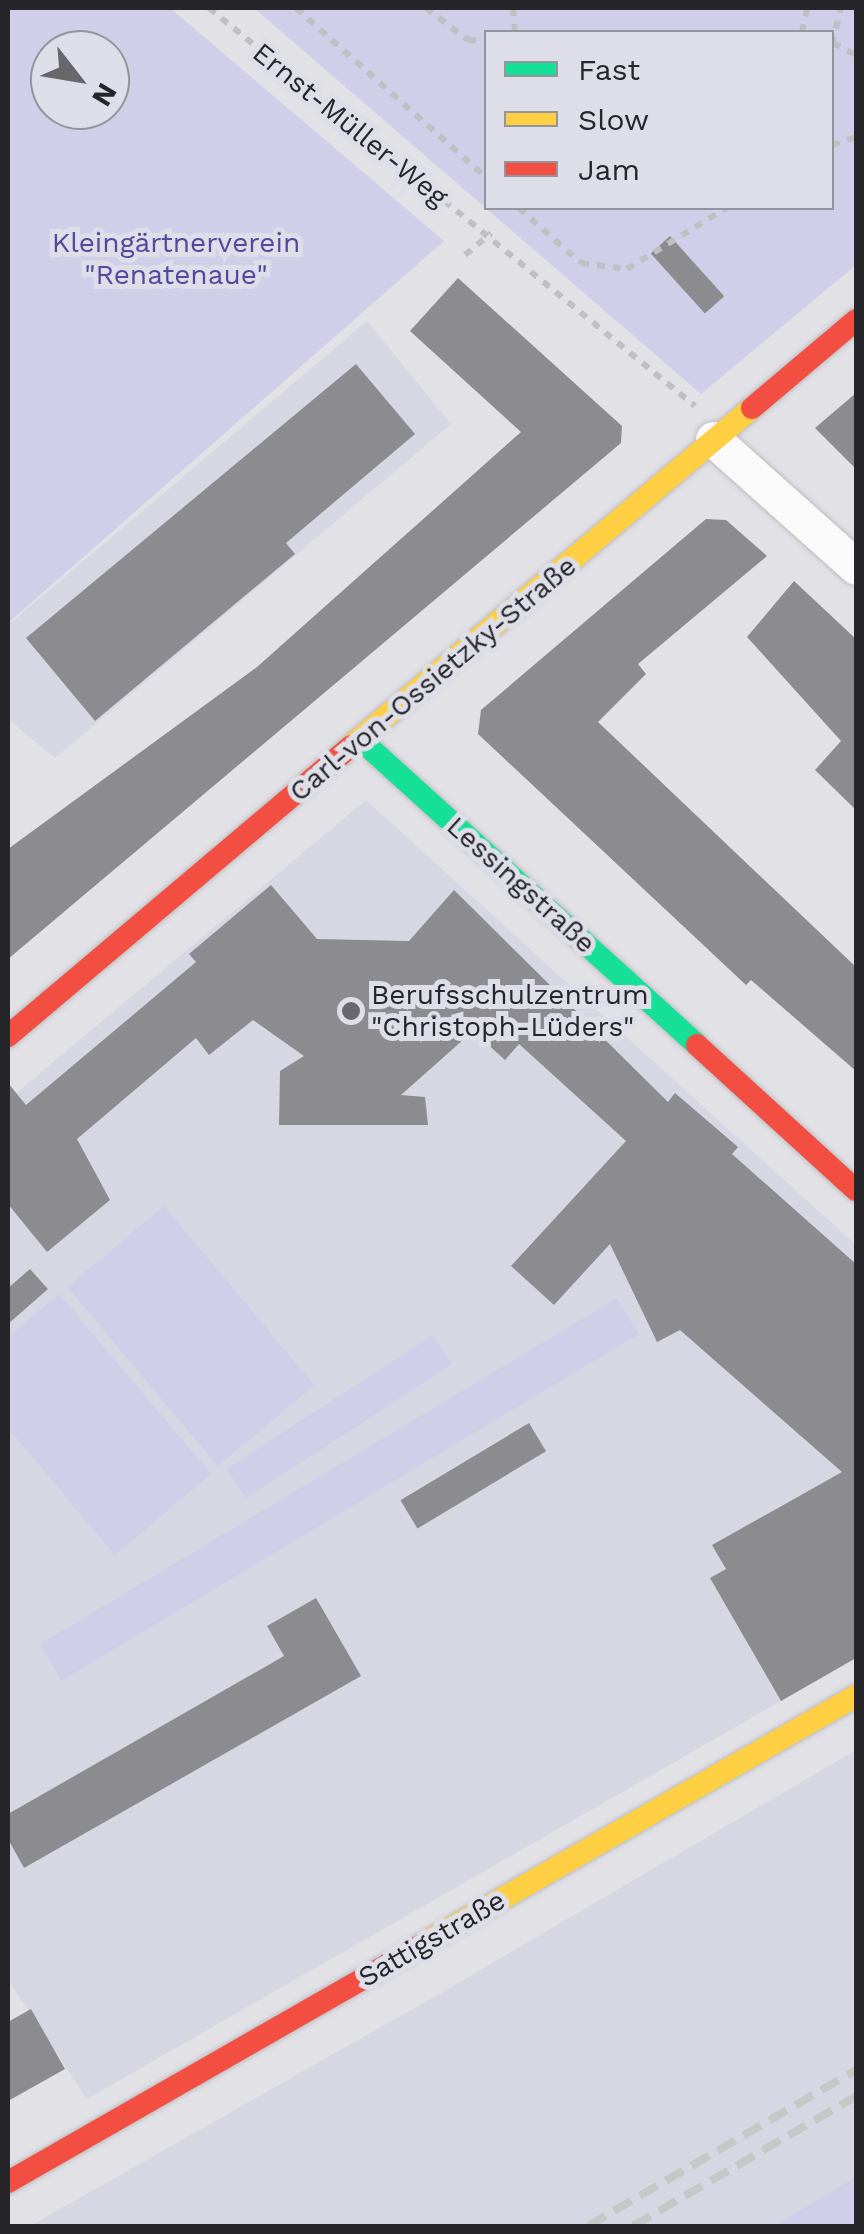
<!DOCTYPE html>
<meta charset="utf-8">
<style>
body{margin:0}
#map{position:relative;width:864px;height:2234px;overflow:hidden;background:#e1e1e6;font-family:"Work Sans",sans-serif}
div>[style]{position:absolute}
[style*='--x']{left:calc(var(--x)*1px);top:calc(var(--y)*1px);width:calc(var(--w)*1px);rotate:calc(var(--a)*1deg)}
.built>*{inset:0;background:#d7d6e3}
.green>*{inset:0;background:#d0cee9;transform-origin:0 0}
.building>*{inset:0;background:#8c8c90;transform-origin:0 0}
.path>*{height:6px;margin-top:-3px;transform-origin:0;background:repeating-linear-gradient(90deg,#c0c0c3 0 8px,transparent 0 16px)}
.roads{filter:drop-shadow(0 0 2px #bdbdc1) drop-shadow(0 0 2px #bdbdc1)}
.street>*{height:35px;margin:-17.5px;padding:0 17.5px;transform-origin:17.5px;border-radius:17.5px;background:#fafafb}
.fast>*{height:22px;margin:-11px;padding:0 11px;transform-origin:11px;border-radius:11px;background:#16e098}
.slow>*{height:22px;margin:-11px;padding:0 11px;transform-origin:11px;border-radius:11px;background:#ffcf43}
.jam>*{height:22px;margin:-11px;padding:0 11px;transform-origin:11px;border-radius:11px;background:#f24e42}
.rail>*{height:8px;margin-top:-4px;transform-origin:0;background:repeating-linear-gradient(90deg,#c7c7c8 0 20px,transparent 0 30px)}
.dots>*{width:28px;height:28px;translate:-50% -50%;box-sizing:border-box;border:5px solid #dedee9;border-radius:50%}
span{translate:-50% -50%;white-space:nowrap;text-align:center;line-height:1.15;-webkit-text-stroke:10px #dedee9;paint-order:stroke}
.street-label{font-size:28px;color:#26262a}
.park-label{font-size:28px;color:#58469d}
.poi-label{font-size:28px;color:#26262a}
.left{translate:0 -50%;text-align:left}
.frame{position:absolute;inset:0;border:10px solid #26262a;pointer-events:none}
.legend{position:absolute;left:484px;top:30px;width:350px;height:180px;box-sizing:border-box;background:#dedee9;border:2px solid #94949d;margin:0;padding:12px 18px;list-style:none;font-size:30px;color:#26262a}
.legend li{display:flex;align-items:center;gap:20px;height:50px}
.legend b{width:50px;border:2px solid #94949d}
.north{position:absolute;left:30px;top:30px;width:100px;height:100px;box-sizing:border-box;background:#dedee9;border:2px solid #94949d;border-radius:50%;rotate:121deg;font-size:28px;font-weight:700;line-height:40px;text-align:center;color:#26262a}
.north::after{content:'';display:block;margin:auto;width:35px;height:45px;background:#67676c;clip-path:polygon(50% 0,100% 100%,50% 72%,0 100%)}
</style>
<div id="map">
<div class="built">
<i style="clip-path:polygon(367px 321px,451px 424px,55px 758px,8px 719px,8px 625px)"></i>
<i style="clip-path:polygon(366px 800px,856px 1245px,856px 1658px,87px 2099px,8px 1980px,8px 1100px)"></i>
<i style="clip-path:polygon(856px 1750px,856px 2226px,30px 2226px,441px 1993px)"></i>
</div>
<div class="green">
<i style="clip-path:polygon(evenodd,8px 8px,170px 8px,444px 241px,8px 623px,8px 8px,110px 50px,110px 110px,50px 110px,50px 50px,110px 50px)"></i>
<i style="clip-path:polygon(evenodd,254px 8px,856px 8px,856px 265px,701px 394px,254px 8px,487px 32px,832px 32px,832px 208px,487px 208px,487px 32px)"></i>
<i style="left:164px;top:1206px;width:234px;height:126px;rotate:50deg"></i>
<i style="clip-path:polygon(59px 1294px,211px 1474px,115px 1555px,8px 1428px,8px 1337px)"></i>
<i style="left:617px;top:1298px;width:42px;height:673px;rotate:59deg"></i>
<i style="left:433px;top:1335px;width:35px;height:246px;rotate:57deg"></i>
<i style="clip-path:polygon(856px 2177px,856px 2226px,774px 2226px)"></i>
</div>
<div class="building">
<i style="left:670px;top:236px;width:81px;height:26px;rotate:48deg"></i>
<i style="clip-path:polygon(458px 278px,622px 426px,621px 443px,8px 959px,8px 849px,257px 667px,521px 432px,410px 331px)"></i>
<i style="clip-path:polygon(356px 364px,415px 434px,286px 543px,295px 554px,95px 721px,26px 638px)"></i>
<i style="clip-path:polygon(856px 393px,856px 469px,815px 428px)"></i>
<i style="clip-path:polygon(706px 519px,726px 520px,767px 556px,638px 664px,646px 674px,598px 722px,856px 967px,856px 1071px,751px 980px,746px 985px,478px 734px,481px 710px)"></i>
<i style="clip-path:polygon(794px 581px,856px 639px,856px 810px,815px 770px,841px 741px,747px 637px)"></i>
<i style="clip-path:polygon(271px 885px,317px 939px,409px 941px,454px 890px,668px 1102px,675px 1093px,738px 1147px,732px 1154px,856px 1264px,856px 1658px,781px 1701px,710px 1578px,726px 1569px,712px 1545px,842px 1472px,680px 1330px,657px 1342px,610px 1244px,554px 1305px,511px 1266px,626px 1141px,519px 1044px,505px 1060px,473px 1031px,401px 1095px,425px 1097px,428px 1125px,279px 1125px,280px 1071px,304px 1056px,253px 1020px,209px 1055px,196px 1038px,77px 1139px,110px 1200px,47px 1252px,8px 1204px,8px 1083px,26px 1105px,196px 962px,189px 954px)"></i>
<i style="clip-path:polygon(30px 1269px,48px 1289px,8px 1324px,8px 1288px)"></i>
<i style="left:529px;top:1423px;width:33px;height:150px;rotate:59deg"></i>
<i style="clip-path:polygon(316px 1598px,361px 1676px,24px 1868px,8px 1839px,8px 1814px,284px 1656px,267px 1626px)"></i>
<i style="clip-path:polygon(31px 2009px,65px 2069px,8px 2101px,8px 2022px)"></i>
</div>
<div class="path">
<i style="--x:209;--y:8;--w:628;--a:39.32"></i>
<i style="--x:296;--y:8;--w:256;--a:41.7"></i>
<i style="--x:426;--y:8;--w:53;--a:37.3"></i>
<i style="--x:468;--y:40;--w:19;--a:3"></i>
<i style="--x:513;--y:8;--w:24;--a:85"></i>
<i style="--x:802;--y:32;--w:25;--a:-78"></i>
<i style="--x:833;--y:43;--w:26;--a:28"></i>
<i style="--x:832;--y:44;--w:37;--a:-76"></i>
<i style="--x:832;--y:145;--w:25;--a:-18"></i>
<i style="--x:519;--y:208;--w:83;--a:41.6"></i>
<i style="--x:581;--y:263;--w:46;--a:7.4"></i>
<i style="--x:627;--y:269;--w:116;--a:-31.6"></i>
<i style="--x:465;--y:255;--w:34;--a:-40"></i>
</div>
<div class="roads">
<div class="street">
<i style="--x:713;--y:439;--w:192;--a:41.8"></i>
</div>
<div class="fast">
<i style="--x:362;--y:741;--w:452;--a:42.2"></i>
</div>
<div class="slow">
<i style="--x:351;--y:746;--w:524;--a:-40.13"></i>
<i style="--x:423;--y:1944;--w:499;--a:-29.8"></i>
</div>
<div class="jam">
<i style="--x:752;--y:408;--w:136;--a:-40.2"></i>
<i style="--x:8;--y:1036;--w:449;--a:-40.2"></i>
<i style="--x:697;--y:1045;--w:215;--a:42.4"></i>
<i style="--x:8;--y:2182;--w:478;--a:-29.8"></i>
</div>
</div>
<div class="rail">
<i style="--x:588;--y:2226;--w:310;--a:-30.2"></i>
<i style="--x:633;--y:2226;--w:258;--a:-30.2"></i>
</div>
<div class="dots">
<i style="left:351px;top:1011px;background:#67676c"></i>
</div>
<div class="street-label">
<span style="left:350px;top:125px;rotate:39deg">Ernst-Müller-Weg</span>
<span style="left:433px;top:679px;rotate:-40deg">Carl-von-Ossietzky-Straße</span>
<span style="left:521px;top:885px;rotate:42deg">Lessingstraße</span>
<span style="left:432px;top:1939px;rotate:-30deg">Sattigstraße</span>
</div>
<div class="park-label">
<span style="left:176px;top:259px">Kleingärtnerverein<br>"Renatenaue"</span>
</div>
<div class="poi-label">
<span class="left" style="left:371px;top:1011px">Berufsschulzentrum<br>"Christoph-Lüders"</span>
</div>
<div class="frame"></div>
<ul class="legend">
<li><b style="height:12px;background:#16e098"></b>Fast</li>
<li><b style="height:12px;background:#ffcf43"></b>Slow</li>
<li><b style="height:12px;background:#f24e42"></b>Jam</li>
</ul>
<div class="north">N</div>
</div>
